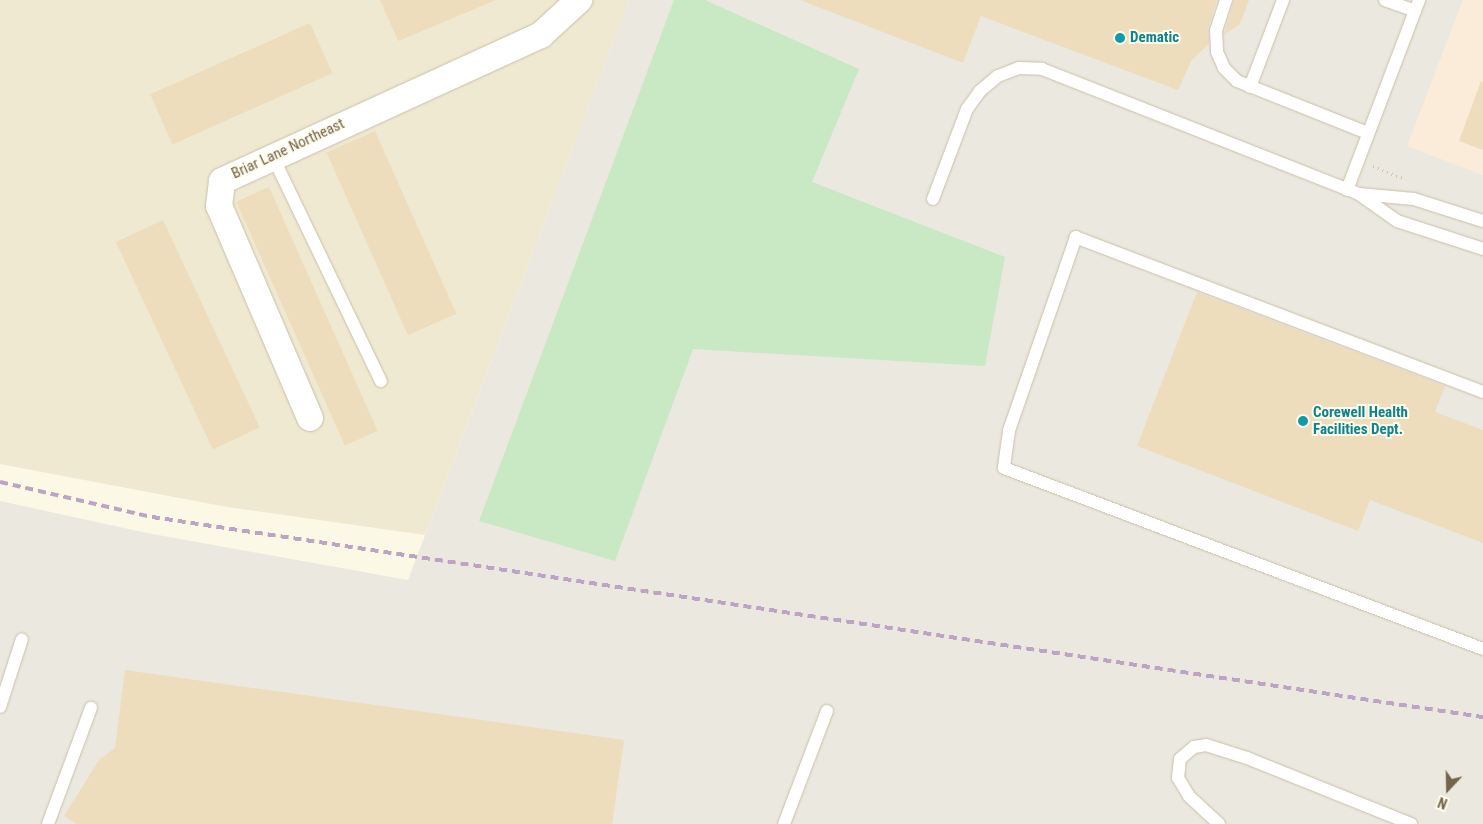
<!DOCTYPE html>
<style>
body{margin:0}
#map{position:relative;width:1483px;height:824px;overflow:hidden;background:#fbf8e5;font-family:"Roboto Condensed",sans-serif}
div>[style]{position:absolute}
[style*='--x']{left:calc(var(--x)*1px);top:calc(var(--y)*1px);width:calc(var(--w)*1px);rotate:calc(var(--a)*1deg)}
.residential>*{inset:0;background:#efe9d1}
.commercial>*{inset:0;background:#fbecd9}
.industrial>*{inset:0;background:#ebe8df}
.green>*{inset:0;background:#c9e8c4}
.building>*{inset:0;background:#edddbc;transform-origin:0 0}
.path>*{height:3px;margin-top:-1.5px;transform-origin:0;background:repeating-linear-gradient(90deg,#d4c2a1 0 1px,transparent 0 5px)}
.roads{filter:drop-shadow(0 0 1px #c9c0a9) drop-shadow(0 0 1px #c9c0a9)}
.lane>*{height:12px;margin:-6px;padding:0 6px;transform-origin:6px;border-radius:6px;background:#fff}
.street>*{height:26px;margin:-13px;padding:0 13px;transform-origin:13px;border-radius:13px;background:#fff}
.rail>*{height:4px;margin-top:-2px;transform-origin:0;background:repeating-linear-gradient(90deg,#bea4c4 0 8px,transparent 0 13px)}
.dots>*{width:14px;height:14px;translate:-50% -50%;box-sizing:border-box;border:2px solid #fefceb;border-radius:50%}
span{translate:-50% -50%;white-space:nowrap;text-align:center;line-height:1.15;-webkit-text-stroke:4px #fefceb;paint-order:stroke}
.culture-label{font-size:15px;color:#0d838f;font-weight:700}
.left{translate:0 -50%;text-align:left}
.street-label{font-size:15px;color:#73644b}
.north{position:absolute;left:1423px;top:764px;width:50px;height:50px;-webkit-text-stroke:4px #fefceb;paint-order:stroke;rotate:201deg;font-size:14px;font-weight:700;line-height:20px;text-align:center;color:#73644b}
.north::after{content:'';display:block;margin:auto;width:18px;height:22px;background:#73644b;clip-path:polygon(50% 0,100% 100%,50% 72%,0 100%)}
</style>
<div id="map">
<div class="residential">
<i style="clip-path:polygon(0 0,629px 0,425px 535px,227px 507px,0 464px)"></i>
</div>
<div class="commercial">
<i style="clip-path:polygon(1463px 0,1483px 0,1483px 175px,1406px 146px)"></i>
</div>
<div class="industrial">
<i style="clip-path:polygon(629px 0,1463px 0,1407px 146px,1483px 175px,1483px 824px,0 824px,0 501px,147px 533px,408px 580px)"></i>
</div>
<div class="green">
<i style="clip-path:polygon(674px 0,705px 0,859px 69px,812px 182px,1005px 257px,985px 366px,693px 349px,615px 561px,479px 521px)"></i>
</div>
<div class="building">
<i style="clip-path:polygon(380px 0,496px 0,398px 41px)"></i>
<i style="clip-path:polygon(800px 0,1217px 0,1208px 28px,1209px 44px,1191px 61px,1178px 90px,981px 16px,963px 63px)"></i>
<i style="clip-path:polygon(1234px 0,1249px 0,1240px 24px,1224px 35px)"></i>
<i style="left:310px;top:23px;width:55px;height:175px;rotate:66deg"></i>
<i style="clip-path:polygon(1481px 81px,1483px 82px,1483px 150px,1459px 141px)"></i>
<i style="left:375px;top:131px;width:200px;height:53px;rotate:66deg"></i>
<i style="left:269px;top:187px;width:267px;height:36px;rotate:66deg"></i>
<i style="left:163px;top:220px;width:229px;height:52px;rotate:65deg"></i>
<i style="clip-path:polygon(1197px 292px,1445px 386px,1435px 412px,1483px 430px,1483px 543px,1370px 500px,1358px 531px,1137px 446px)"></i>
<i style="clip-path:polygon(125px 670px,624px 740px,612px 824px,77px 824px,64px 816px,99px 760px,115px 748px)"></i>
</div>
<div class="path">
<i style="--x:1373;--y:166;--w:35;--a:22"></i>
</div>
<div class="roads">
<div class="lane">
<i style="--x:1226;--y:0;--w:32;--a:108"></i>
<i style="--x:1216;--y:30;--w:22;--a:87"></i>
<i style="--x:1217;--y:52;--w:17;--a:66"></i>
<i style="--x:1224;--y:68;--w:18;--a:45"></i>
<i style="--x:1237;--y:81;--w:141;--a:21.7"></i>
<i style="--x:1385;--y:0;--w:32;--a:20"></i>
<i style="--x:1250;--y:87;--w:93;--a:-69.2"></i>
<i style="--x:272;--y:155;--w:251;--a:64.3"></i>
<i style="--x:1347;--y:190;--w:203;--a:-69.2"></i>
<i style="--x:1359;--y:194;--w:55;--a:5.2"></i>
<i style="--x:1414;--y:199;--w:72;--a:17.7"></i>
<i style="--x:933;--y:199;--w:96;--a:-69.3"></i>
<i style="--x:967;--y:109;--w:22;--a:-54"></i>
<i style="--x:980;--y:91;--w:23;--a:-40"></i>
<i style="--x:998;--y:76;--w:22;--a:-21"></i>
<i style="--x:1019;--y:68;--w:23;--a:2"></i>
<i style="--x:1042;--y:69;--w:341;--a:21.5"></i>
<i style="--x:1359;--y:194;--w:47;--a:35.4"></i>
<i style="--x:1397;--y:221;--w:90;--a:18"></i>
<i style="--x:1483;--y:392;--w:436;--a:-159.2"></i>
<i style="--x:1076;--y:237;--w:205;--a:109.1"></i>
<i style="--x:1009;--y:431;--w:37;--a:98"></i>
<i style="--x:1004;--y:468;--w:512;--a:20.7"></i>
<i style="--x:0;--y:707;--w:71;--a:-72.1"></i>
<i style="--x:48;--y:824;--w:124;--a:-69.7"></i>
<i style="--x:784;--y:824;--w:121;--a:-69.2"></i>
<i style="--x:1219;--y:824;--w:41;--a:-137"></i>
<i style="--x:1189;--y:796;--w:21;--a:-121"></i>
<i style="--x:1178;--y:778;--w:19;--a:-84"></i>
<i style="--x:1180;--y:759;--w:18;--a:-41"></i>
<i style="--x:1194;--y:747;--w:12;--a:-9"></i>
<i style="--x:1206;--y:745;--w:43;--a:17.6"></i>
<i style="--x:1247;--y:758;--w:177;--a:21.9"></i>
</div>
<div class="street">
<i style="--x:310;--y:418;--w:231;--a:-113.2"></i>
<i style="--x:219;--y:206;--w:25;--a:-83"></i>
<i style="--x:222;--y:181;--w:351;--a:-24.6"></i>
<i style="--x:541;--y:35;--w:52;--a:-42.6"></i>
</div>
</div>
<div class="rail">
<i style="--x:0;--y:482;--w:156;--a:13"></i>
<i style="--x:152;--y:517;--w:1346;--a:8.55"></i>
</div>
<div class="dots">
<i style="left:1120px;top:38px;background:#0f9aa8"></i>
<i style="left:1303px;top:421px;background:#0f9aa8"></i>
</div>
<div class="culture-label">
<span class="left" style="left:1130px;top:38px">Dematic</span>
<span class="left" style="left:1313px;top:421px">Corewell Health<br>Facilities Dept.</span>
</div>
<div class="street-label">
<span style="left:288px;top:149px;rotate:-25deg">Briar Lane Northeast</span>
</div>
<div class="north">N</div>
</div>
